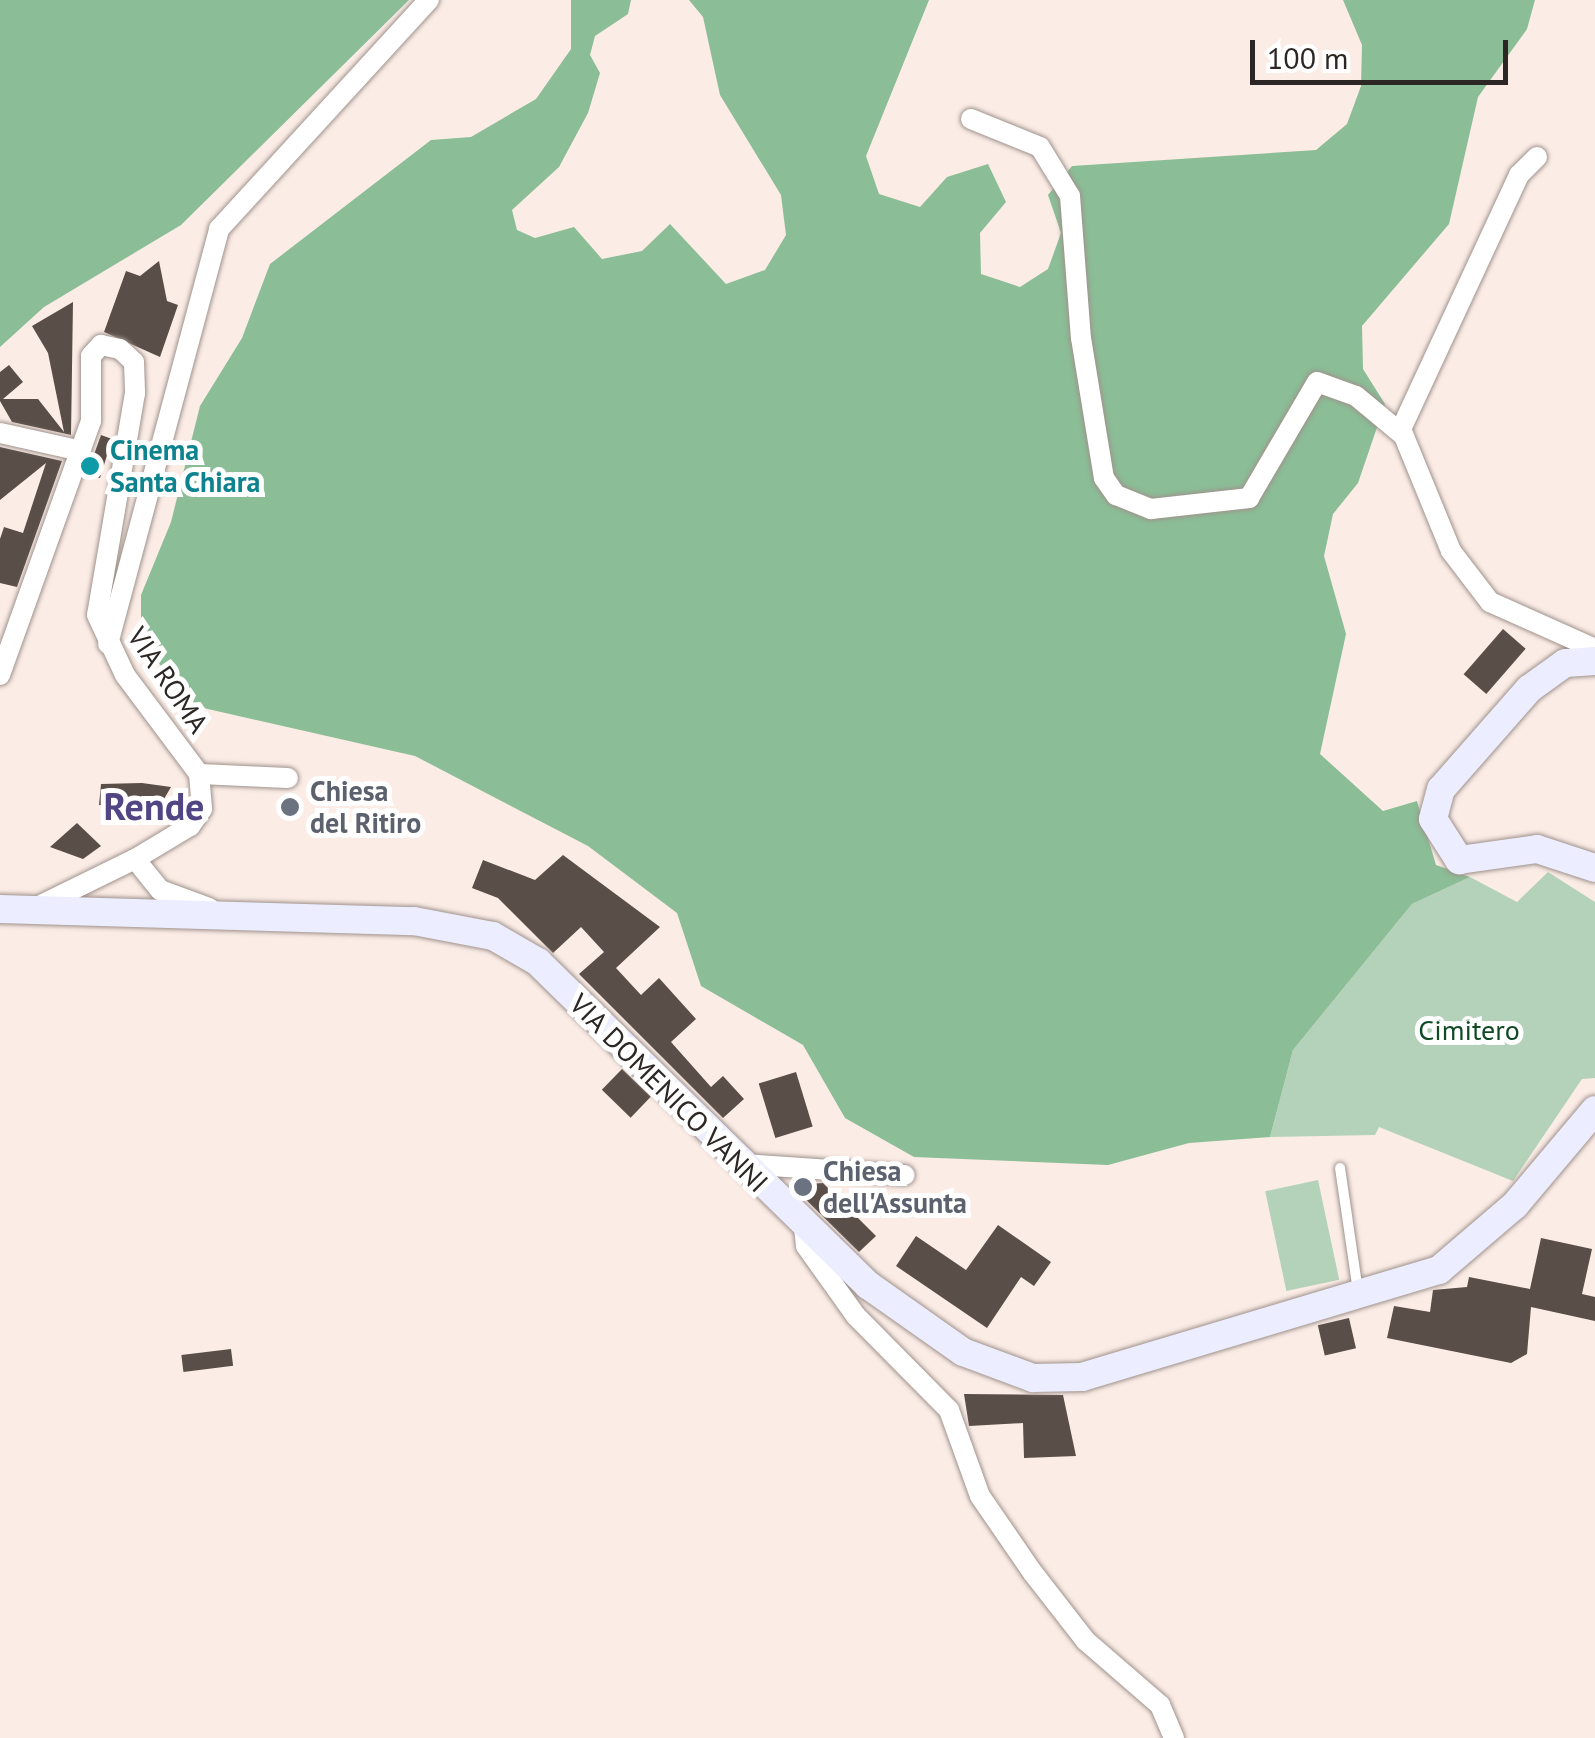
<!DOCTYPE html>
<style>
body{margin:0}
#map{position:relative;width:1595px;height:1738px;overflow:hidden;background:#fbece6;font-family:"PT Sans",sans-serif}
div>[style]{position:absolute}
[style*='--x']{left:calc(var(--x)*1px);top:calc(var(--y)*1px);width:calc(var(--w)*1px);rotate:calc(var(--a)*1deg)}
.green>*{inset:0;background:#b3d2b9;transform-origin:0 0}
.forest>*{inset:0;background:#8bbd96}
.building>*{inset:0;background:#594e48;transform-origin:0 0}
.roads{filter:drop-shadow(0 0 2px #9f928c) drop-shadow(0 0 2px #9f928c)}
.lane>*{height:10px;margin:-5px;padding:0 5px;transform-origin:5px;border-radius:5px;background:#fff}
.street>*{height:20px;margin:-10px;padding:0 10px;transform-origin:10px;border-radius:10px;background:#fff}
.secondary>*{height:28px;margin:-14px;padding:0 14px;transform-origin:14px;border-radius:14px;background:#eceeff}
.dots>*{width:28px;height:28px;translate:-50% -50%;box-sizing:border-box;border:5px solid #fff;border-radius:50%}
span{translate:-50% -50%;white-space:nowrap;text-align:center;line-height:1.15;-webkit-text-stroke:10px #fff;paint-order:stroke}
.culture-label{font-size:28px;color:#0d838f;font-weight:700}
.left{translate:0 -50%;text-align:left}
.street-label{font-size:28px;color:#2c2725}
.worship-label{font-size:28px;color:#5b616d;font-weight:700}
.park-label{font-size:28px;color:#104a25}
.district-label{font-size:38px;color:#524583;font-weight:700}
.scale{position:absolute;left:1250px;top:40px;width:258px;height:45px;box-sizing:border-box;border:5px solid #2c2725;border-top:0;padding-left:12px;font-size:30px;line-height:35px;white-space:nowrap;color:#2c2725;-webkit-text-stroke:8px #fff;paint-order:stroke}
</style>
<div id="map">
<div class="green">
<i style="clip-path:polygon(1548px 872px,1595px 902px,1595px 1078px,1582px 1079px,1513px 1181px,1379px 1127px,1375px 1135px,1270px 1137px,1293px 1050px,1412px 904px,1470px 877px,1517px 902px)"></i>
<i style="left:1318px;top:1180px;width:102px;height:54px;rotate:78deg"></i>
</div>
<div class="forest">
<i style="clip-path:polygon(0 0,409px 0,181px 225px,44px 307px,0 347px)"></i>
<i style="clip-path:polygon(571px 0,631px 0,628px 14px,595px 36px,590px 55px,600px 73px,588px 113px,559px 167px,512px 210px,517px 230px,535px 238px,574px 227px,602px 259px,642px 251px,670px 224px,726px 284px,765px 270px,786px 235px,781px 195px,720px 95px,703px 17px,689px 0,929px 0,866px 156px,879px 194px,920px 207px,947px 177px,988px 164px,1006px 202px,980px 233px,981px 274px,1020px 287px,1048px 269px,1061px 233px,1048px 195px,1072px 166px,1316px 150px,1347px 124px,1361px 86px,1362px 45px,1343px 0,1535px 0,1527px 29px,1478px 97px,1449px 224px,1362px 326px,1363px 369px,1385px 404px,1358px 483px,1333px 514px,1324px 556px,1346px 634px,1320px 754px,1383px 811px,1417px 801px,1436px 865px,1470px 877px,1412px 904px,1293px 1050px,1270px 1137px,1189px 1143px,1108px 1165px,914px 1157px,845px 1118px,803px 1045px,701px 986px,677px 913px,588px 846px,415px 756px,186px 704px,141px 636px,141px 595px,171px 522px,200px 406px,242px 338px,270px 264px,431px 140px,471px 137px,536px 99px,571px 49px)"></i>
</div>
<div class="building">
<i style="clip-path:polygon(159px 261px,167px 301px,178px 305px,160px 357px,104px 332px,126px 271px,140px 276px)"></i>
<i style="clip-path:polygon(73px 302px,71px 435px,12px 422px,0 401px,0 372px,9px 365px,23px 382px,3px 399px,38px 399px,64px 432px,48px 353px,32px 326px)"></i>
<i style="clip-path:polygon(101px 435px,112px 439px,100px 478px,87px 474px)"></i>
<i style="clip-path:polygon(0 447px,62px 461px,17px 587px,0 583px,0 539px,4px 527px,23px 533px,46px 463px,0 500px)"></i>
<i style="left:1503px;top:629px;width:30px;height:60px;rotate:41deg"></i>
<i style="clip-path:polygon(101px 784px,142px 783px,171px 787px,150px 823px,119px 815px,129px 807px,99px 805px)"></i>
<i style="clip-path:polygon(77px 823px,101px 846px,83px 859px,50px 847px)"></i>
<i style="clip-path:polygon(563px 855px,660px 927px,616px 968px,641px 995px,659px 978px,696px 1019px,671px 1042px,711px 1087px,723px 1076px,744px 1099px,723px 1118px,579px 974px,604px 952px,581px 927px,553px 953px,498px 898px,472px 888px,483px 860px,535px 880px)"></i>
<i style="left:622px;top:1069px;width:40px;height:29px;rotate:44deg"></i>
<i style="left:796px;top:1072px;width:57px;height:39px;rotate:73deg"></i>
<i style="clip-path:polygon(823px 1183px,876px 1236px,859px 1252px,791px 1185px)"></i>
<i style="clip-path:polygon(998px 1225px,1051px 1262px,1034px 1286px,1021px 1277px,987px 1328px,896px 1266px,916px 1236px,966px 1270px)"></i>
<i style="clip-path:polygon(1541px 1238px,1592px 1249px,1582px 1294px,1595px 1297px,1595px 1321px,1531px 1307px,1527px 1354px,1511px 1363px,1387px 1338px,1394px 1306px,1430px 1312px,1433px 1290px,1467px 1287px,1469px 1277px,1530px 1289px)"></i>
<i style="left:1349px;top:1318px;width:31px;height:32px;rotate:77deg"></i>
<i style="left:231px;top:1349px;width:17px;height:50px;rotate:83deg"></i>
<i style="clip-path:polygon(964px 1394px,1063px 1395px,1076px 1456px,1024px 1458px,1023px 1423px,969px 1426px)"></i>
</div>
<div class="roads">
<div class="lane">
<i style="--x:1340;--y:1168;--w:124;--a:81.7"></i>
</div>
<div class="street">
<i style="--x:971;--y:119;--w:74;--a:22.1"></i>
<i style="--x:1040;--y:147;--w:57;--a:58.5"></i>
<i style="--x:1070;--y:196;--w:142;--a:85.6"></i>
<i style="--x:1081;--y:338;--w:142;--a:80.7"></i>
<i style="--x:1104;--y:478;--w:21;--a:55"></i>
<i style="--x:1116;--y:495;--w:38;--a:22"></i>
<i style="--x:1151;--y:509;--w:99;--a:-6.4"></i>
<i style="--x:1249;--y:498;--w:134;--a:-59.6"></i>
<i style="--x:1317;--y:382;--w:41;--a:19.7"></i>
<i style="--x:1356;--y:396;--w:61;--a:39.7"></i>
<i style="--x:1537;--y:157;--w:25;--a:135"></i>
<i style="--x:1519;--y:175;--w:280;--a:114.9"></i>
<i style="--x:1401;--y:429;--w:132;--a:67.7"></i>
<i style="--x:1451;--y:551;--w:64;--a:52.6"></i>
<i style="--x:1490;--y:602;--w:115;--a:24.1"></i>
<i style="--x:0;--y:433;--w:83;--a:12.5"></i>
<i style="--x:108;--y:644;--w:430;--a:-75"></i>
<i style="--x:219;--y:229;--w:311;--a:-47.5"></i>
<i style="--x:0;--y:675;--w:270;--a:-70.3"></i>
<i style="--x:91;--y:421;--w:65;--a:-90"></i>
<i style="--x:91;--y:356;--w:15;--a:-48"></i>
<i style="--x:101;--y:345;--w:19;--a:12"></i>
<i style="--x:120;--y:349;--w:19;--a:43"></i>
<i style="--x:134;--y:362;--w:31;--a:88"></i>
<i style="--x:135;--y:393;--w:225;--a:99.7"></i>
<i style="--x:97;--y:615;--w:66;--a:65"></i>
<i style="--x:125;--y:675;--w:124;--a:53.2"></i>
<i style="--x:199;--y:774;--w:35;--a:85"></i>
<i style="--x:202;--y:809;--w:21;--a:125"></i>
<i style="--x:190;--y:826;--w:64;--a:149"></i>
<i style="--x:135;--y:859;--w:40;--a:51"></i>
<i style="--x:160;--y:890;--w:52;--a:20.2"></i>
<i style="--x:199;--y:774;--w:89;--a:2.6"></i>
<i style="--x:39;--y:906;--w:107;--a:-26.1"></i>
<i style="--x:742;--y:1164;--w:163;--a:3.9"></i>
<i style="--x:804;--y:1227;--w:19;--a:84"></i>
<i style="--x:806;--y:1246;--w:86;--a:54.5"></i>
<i style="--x:856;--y:1316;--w:132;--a:45.3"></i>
<i style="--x:949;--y:1410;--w:91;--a:70.2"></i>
<i style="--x:980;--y:1496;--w:93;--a:55.5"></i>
<i style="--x:1033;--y:1573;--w:86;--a:52.1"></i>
<i style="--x:1086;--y:1641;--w:98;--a:40.9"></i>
<i style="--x:1160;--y:1705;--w:36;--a:67"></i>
</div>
<div class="secondary">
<i style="--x:1595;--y:661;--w:30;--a:176"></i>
<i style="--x:1565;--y:663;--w:44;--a:144.2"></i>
<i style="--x:1529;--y:689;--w:133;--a:131.3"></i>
<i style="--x:1441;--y:789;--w:31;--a:105"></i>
<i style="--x:1433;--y:819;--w:49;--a:57.6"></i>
<i style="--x:1459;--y:860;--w:79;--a:-8"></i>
<i style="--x:1537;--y:849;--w:61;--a:18.1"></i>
<i style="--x:0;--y:909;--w:414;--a:1.7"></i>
<i style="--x:414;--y:921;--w:80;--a:10.8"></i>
<i style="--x:493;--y:936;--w:52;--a:30"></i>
<i style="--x:538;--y:962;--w:462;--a:44.4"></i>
<i style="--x:868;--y:1285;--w:116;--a:35.2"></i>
<i style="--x:963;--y:1352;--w:75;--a:20.4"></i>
<i style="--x:1033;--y:1378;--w:49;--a:-1.2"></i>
<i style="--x:1082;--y:1377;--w:373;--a:-16.7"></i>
<i style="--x:1439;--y:1270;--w:100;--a:-40.5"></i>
<i style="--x:1515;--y:1205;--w:124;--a:-49.9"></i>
</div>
</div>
<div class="dots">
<i style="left:90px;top:466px;background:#0f9aa8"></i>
<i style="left:290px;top:807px;background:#6b7280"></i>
<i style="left:803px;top:1187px;background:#6b7280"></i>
</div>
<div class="culture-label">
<span class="left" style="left:110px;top:466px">Cinema<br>Santa Chiara</span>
</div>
<div class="street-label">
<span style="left:168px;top:680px;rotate:56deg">VIA ROMA</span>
<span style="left:669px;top:1093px;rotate:45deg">VIA DOMENICO VANNI</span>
</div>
<div class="worship-label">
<span class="left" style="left:310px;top:807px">Chiesa<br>del Ritiro</span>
<span class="left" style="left:823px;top:1187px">Chiesa<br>dell'Assunta</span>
</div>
<div class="park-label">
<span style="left:1469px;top:1030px">Cimitero</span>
</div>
<div class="district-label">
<span style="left:154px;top:806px">Rende</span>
</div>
<div class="scale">100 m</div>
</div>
